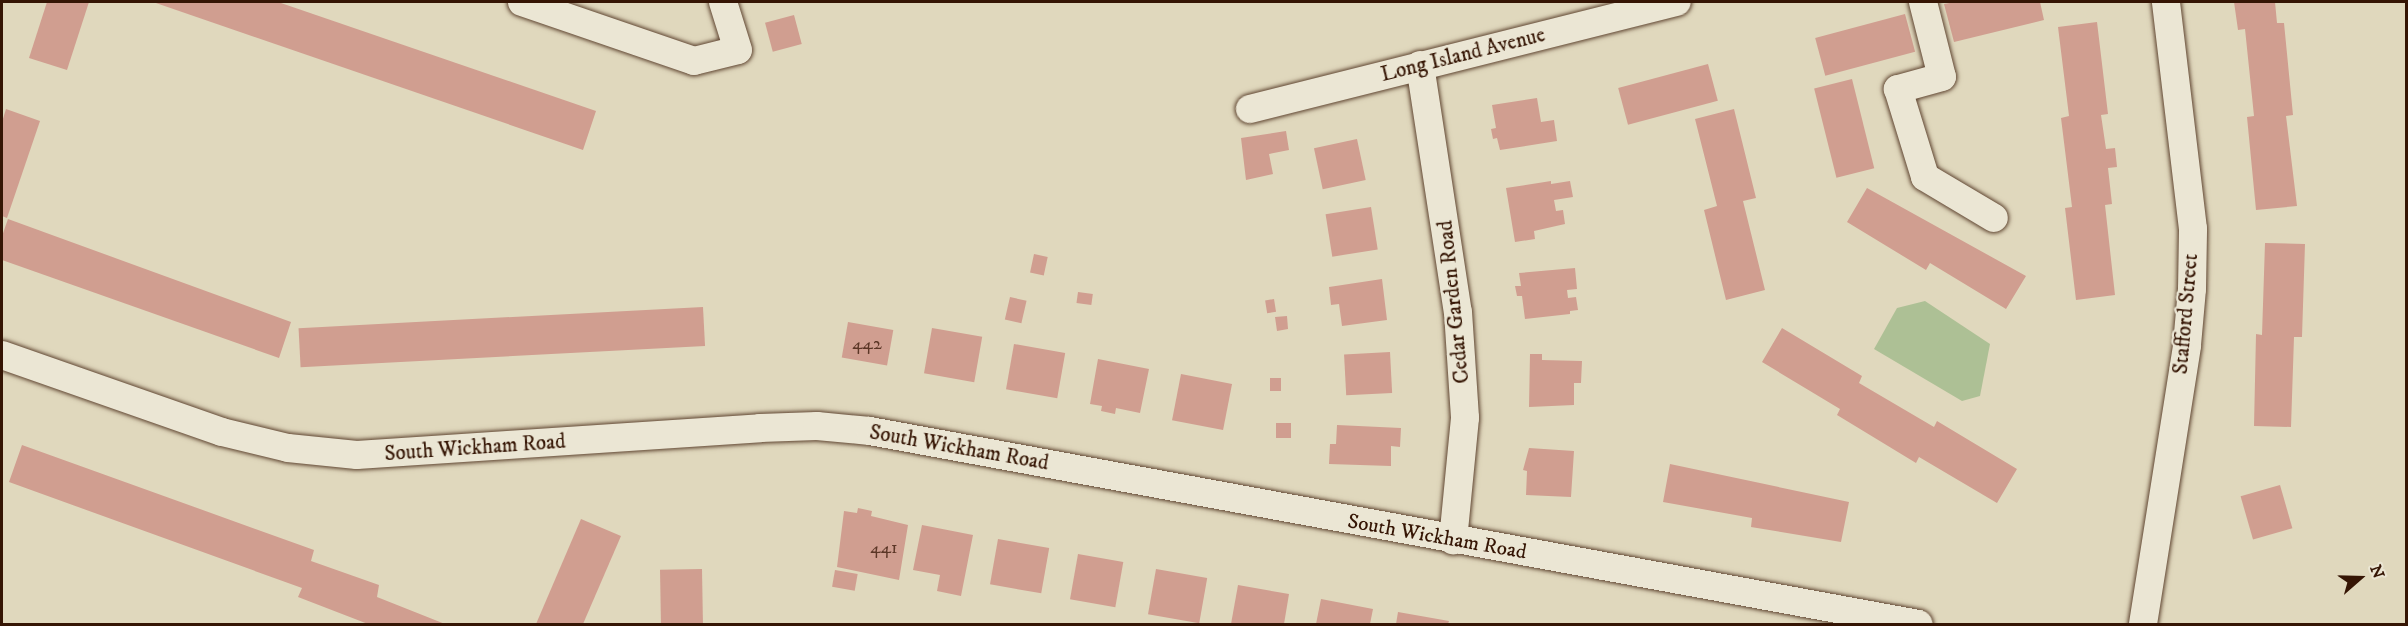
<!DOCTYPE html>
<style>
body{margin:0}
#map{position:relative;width:2408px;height:626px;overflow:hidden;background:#e0d8bd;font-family:"IM FELL DW Pica",serif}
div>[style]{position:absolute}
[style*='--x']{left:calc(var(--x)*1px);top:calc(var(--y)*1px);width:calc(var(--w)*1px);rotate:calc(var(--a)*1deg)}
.green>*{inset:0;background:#adc095}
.building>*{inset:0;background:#d09e90;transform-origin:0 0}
.roads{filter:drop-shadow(0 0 2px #604632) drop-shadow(0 0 2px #604632)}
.minor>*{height:28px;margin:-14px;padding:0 14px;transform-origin:14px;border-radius:14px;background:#ebe6d4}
span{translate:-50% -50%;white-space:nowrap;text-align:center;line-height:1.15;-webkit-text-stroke:4.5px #ebe6d4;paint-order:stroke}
.number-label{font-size:18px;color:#5c3727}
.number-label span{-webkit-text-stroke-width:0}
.street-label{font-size:21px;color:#351504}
.frame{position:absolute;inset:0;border:3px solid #351504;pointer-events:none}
.north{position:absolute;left:2330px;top:548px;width:60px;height:60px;-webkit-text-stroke:4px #ebe6d4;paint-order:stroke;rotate:70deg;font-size:16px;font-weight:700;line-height:24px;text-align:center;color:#351504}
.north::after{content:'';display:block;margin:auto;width:21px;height:27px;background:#351504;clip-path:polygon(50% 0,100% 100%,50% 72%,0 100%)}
</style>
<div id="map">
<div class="green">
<i style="clip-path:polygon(1925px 301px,1990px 344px,1980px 396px,1962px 401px,1874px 349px,1897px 308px)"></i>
</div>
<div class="building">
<i style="clip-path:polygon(47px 2px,89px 2px,67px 70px,29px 58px)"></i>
<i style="clip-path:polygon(153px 2px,278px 2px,596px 111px,583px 150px)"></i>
<i style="clip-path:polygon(1955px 2px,2040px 2px,2044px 20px,1954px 42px,1944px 4px)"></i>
<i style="clip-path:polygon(2234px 2px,2275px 2px,2277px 23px,2284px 23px,2293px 115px,2286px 116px,2297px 206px,2256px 210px,2247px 117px,2254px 116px,2245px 29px,2238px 30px)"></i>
<i style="left:1905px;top:14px;width:39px;height:93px;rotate:75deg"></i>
<i style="left:794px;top:15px;width:30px;height:30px;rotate:75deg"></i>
<i style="clip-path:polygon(2097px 22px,2108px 114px,2101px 115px,2106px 149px,2115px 148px,2117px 167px,2108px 168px,2112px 204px,2105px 205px,2115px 295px,2076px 300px,2065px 208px,2072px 207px,2061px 118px,2069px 116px,2058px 27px)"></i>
<i style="left:1708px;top:64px;width:38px;height:93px;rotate:75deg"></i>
<i style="left:1852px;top:79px;width:92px;height:39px;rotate:76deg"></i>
<i style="clip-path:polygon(1537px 98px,1541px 122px,1554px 120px,1557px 141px,1500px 150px,1497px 138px,1493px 139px,1491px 129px,1496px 128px,1492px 105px)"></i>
<i style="clip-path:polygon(6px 109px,40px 121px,7px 218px,2px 216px,2px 122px)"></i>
<i style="clip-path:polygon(1734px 109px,1756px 198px,1743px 201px,1765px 290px,1726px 300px,1704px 210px,1717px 206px,1695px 119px)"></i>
<i style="clip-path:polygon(1286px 131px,1289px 150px,1269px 154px,1273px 174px,1246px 180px,1241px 138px)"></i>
<i style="left:1357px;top:139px;width:42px;height:44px;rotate:78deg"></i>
<i style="clip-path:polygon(1551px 181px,1551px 184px,1570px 181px,1573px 197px,1554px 200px,1556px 211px,1563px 210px,1565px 224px,1534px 231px,1535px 239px,1515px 242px,1506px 188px)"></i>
<i style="clip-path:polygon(1867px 188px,2026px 276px,2006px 309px,1930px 263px,1926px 270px,1847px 222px)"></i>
<i style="left:1371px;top:207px;width:43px;height:46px;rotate:81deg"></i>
<i style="clip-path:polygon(8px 219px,291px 322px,279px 358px,2px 260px,2px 236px)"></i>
<i style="clip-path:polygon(2265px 243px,2305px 244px,2302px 337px,2294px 337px,2291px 427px,2254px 426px,2256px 334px,2262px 335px)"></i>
<i style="left:1034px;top:254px;width:14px;height:19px;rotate:12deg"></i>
<i style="clip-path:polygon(1575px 268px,1577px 289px,1567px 290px,1568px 298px,1576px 297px,1578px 310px,1570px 311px,1570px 314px,1525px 319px,1522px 296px,1517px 296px,1515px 286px,1521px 286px,1519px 273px)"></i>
<i style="clip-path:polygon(1382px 279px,1387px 320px,1342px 326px,1339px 304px,1331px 305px,1329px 287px)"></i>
<i style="left:1078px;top:292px;width:15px;height:11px;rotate:8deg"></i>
<i style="left:1010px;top:297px;width:17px;height:23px;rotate:13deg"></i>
<i style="left:1274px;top:299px;width:13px;height:9px;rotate:81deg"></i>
<i style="left:703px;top:307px;width:39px;height:405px;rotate:87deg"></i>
<i style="clip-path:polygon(1287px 316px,1288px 329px,1277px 331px,1275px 317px)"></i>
<i style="left:848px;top:322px;width:46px;height:36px;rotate:10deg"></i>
<i style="left:932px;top:328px;width:51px;height:46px;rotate:10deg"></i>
<i style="clip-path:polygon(1782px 328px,1862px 376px,1859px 383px,1934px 427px,1937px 421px,2017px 469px,1997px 503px,1919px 457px,1916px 463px,1837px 415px,1840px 409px,1762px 362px)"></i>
<i style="left:1014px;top:344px;width:52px;height:46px;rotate:10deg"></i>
<i style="left:1390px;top:352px;width:41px;height:46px;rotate:87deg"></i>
<i style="clip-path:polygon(1530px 354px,1542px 354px,1542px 360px,1582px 361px,1581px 383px,1574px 383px,1574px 405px,1529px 407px)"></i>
<i style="clip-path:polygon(1098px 359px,1149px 369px,1140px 413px,1116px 408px,1115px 414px,1101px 411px,1102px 406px,1090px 404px)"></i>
<i style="left:1181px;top:374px;width:52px;height:47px;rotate:11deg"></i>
<i style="left:1270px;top:378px;width:11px;height:13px"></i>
<i style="left:1276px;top:423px;width:15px;height:15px"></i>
<i style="clip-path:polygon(1337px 425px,1401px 428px,1400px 447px,1391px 446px,1391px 466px,1329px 464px,1330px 444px,1336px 444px)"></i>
<i style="clip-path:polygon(22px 445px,314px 550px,311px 561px,379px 585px,377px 597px,445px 624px,368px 624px,298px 597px,302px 588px,9px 482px)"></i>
<i style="clip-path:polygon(1529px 448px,1574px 451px,1571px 497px,1526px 495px,1527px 471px,1523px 470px)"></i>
<i style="clip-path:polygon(1670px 464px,1849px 502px,1841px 542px,1751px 527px,1752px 518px,1663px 502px)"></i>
<i style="left:2280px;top:485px;width:45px;height:41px;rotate:74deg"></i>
<i style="clip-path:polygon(858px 508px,872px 511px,871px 516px,908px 525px,899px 580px,837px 567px,844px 511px,857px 513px)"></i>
<i style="clip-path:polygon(581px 519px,621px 536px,583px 624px,536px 624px)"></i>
<i style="clip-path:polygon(922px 525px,973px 535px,961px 596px,937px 591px,940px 575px,913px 570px)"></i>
<i style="left:998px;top:539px;width:52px;height:46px;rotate:10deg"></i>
<i style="left:1078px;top:554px;width:46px;height:46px;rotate:10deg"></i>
<i style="left:702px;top:569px;width:55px;height:42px;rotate:89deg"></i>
<i style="left:1156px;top:569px;width:52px;height:46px;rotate:10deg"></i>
<i style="left:835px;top:570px;width:23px;height:17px;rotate:10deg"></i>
<i style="clip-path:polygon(1238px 585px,1289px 594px,1284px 624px,1231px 624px)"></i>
<i style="clip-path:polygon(1321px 599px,1373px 609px,1370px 624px,1316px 624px)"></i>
<i style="clip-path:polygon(1398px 612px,1449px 621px,1448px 624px,1396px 624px)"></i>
</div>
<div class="roads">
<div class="minor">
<i style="--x:522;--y:2;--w:182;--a:18.9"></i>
<i style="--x:694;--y:61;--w:45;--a:-14"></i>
<i style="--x:738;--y:50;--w:50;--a:-107.4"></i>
<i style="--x:1923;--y:2;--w:77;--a:75.8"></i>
<i style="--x:1942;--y:77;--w:46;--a:164.7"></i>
<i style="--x:1898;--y:89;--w:92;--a:72.9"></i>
<i style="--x:1925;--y:177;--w:80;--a:30.7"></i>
<i style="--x:1420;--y:65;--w:250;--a:81.3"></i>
<i style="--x:1458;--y:312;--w:106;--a:86.2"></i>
<i style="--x:1465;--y:418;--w:123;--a:95.6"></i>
<i style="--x:1250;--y:109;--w:440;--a:-14.1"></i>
<i style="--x:2;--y:355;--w:233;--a:19.3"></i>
<i style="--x:222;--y:432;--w:68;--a:13.6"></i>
<i style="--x:288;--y:448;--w:69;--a:5.8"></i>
<i style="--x:357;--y:455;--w:404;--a:-3.8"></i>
<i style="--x:760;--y:428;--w:57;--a:-2"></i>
<i style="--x:817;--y:426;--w:53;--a:5.4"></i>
<i style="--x:870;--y:431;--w:1066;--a:10.43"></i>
<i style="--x:2143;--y:624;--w:282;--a:-81"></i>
<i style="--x:2187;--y:345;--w:56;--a:-84.9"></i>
<i style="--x:2192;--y:289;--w:60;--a:-89"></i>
<i style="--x:2193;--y:229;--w:229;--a:-96.8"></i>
</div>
</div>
<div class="number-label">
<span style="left:867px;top:344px">442</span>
<span style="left:884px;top:548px">441</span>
</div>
<div class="street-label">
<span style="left:1463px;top:55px;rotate:-14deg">Long Island Avenue</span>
<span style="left:1454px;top:302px;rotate:-96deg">Cedar Garden Road</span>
<span style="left:2186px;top:314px;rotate:-85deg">Stafford Street</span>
<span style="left:475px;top:448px;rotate:-4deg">South Wickham Road</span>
<span style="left:959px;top:448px;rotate:10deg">South Wickham Road</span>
<span style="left:1437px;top:537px;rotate:10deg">South Wickham Road</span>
</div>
<div class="frame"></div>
<div class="north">N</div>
</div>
